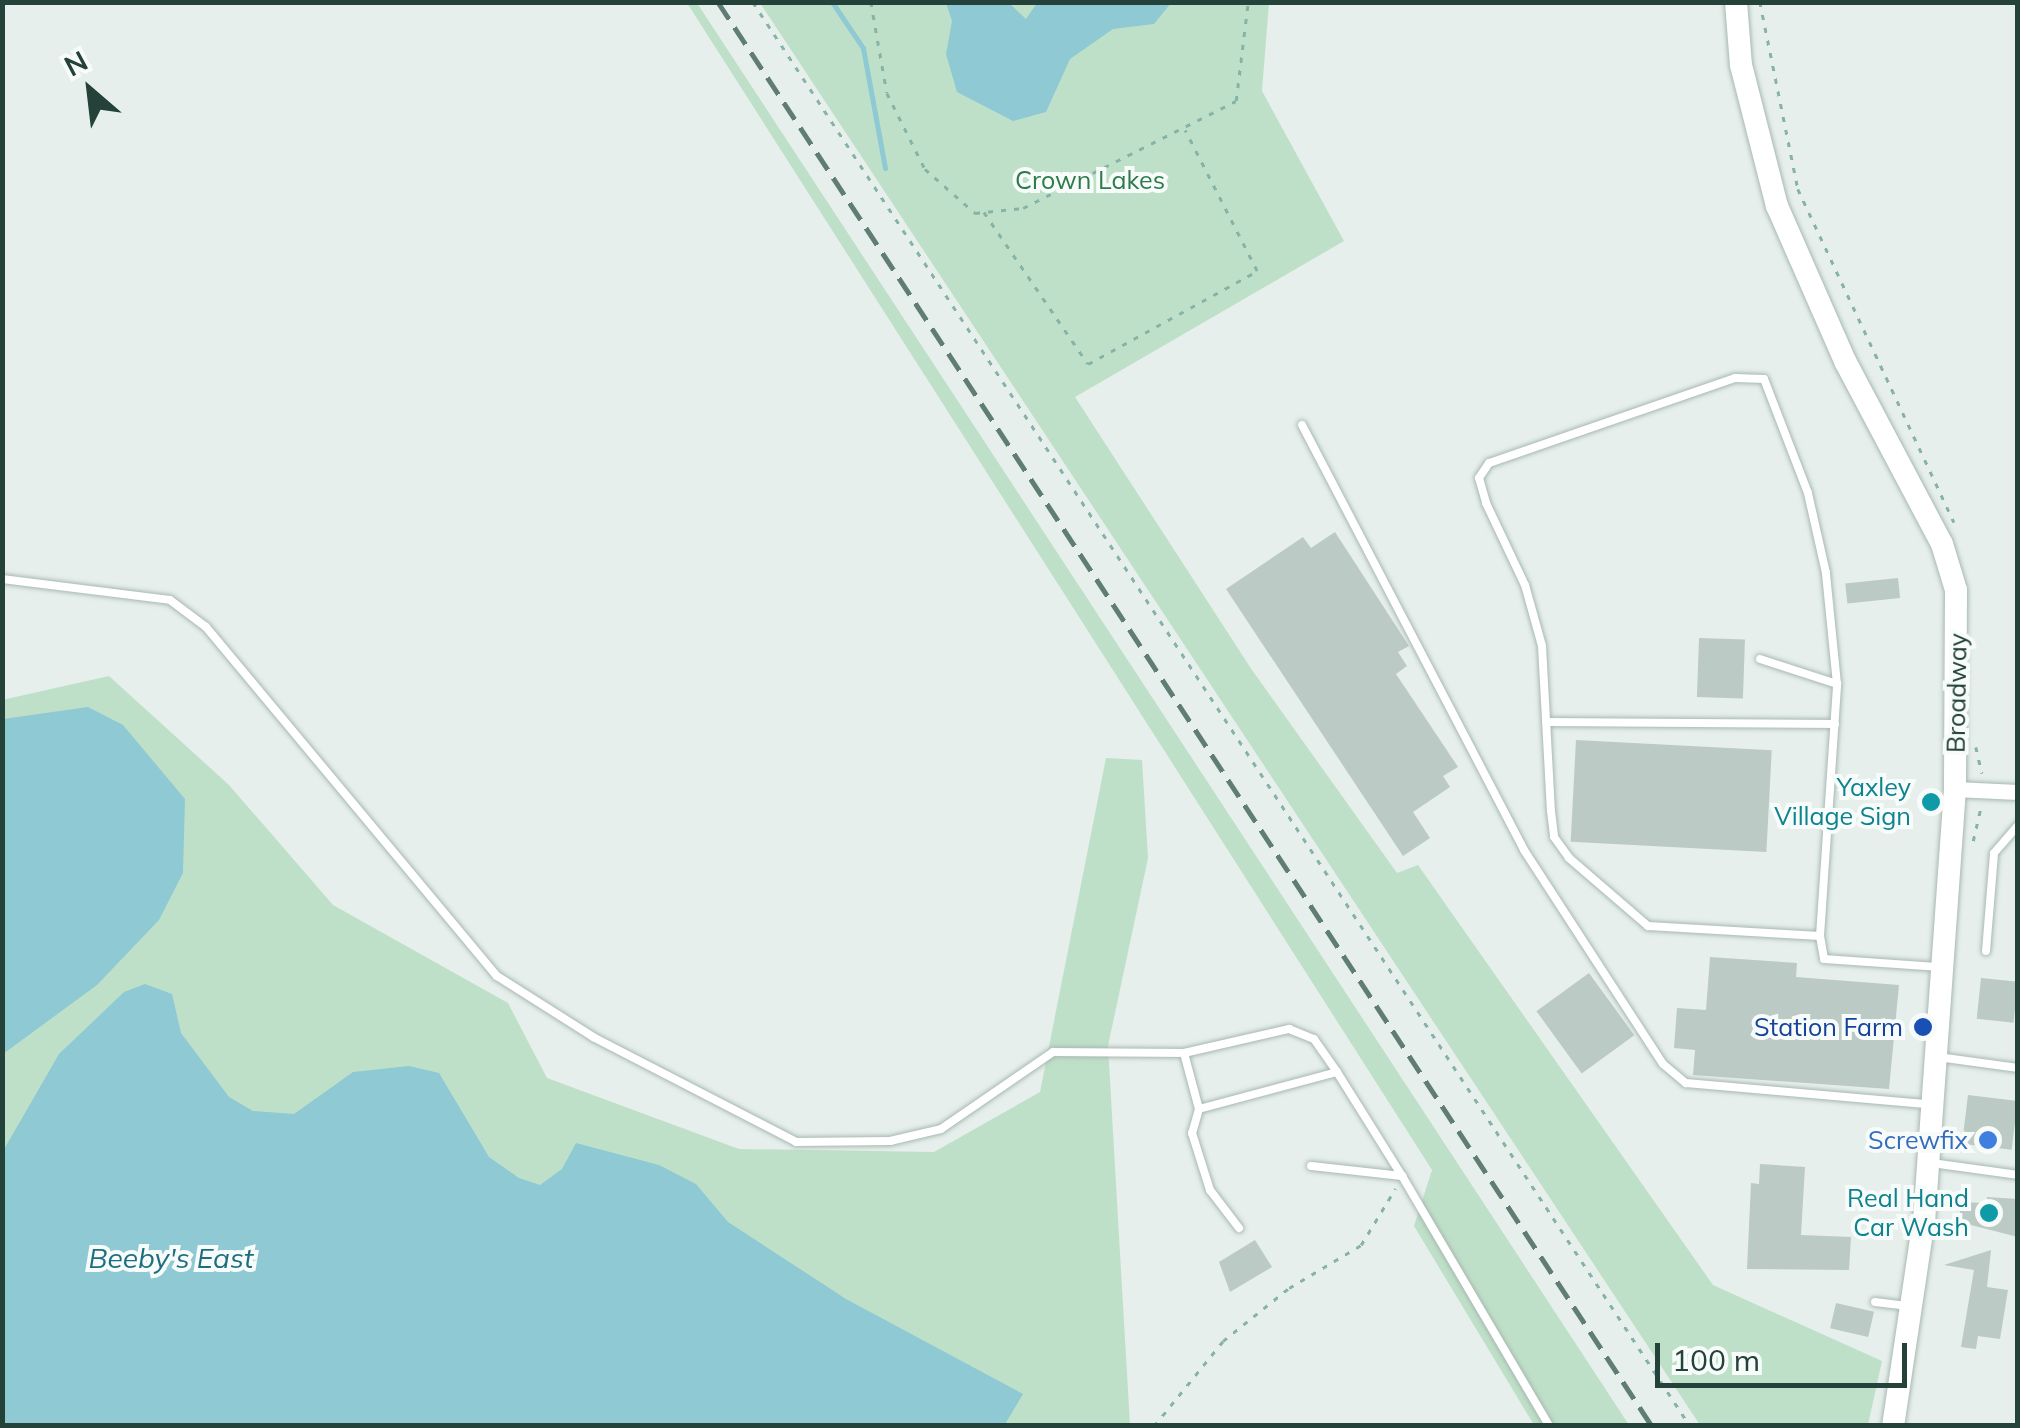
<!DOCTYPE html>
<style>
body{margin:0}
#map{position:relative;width:2020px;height:1428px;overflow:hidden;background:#e6efeb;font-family:Mulish,sans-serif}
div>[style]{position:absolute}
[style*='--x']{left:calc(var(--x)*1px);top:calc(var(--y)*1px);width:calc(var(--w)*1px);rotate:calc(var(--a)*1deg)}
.green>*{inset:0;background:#bfe0c8}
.water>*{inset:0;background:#8ec9d4}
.stream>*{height:5px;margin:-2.5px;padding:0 2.5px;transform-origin:2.5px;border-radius:2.5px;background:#8ec9d4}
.building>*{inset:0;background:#bbcac4;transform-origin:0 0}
.path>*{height:2.5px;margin-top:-1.25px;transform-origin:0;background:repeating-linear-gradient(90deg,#86b3a5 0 5px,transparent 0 13px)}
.roads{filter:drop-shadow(0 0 2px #a8b8b2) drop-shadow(0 0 2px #a8b8b2)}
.service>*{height:8px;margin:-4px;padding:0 4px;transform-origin:4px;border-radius:4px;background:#fff}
.minor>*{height:15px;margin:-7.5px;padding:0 7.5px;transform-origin:7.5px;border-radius:7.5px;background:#fff}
.secondary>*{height:22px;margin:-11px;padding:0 11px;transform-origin:11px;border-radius:11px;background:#fff}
.rail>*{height:5px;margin-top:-2.5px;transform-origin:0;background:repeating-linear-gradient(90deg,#5f7d75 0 20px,transparent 0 30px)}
.dots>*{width:28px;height:28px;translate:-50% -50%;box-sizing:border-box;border:5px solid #f7fbf9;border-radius:50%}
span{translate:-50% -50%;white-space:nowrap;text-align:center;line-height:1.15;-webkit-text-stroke:8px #f7fbf9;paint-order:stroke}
.park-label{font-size:25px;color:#2d7a4b}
.street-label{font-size:25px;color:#24423a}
.culture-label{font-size:25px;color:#0d838f}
.right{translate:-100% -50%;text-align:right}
.transit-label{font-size:25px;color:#164399}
.shop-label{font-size:25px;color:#366cbe}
.water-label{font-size:28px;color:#1c6f80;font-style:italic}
.frame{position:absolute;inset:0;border:5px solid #24423a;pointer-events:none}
.north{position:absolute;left:40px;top:40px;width:100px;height:100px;-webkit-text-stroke:8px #f7fbf9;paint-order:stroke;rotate:332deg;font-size:28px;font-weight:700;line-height:40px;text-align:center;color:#24423a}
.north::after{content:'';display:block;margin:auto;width:35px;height:45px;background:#24423a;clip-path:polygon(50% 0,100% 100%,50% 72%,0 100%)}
.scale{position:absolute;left:1655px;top:1343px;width:252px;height:45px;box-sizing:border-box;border:5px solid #24423a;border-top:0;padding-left:12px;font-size:30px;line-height:35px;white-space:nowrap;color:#24423a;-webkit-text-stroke:8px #f7fbf9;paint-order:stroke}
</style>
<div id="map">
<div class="green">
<i style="clip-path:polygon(687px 3px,697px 3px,1629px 1425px,1534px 1425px,1414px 1226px,1432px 1170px)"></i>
<i style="clip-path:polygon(760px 3px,1269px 3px,1262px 91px,1344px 241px,1075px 397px,1252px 670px,1397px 873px,1418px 865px,1713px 1285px,1882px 1361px,1868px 1425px,1700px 1425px)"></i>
<i style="clip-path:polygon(109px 676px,229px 785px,333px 905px,508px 1003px,547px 1078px,739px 1149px,934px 1152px,1040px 1092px,1106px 758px,1142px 760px,1148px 858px,1108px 1046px,1130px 1425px,3px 1425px,2px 700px)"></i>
</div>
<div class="water">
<i style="clip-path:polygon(946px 3px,1009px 3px,1026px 19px,1037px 3px,1171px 3px,1154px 24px,1113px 29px,1070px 59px,1046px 112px,1013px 121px,957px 92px,946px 54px,952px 21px)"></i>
<i style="clip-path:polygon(88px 707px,123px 725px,185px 799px,183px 873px,159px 920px,97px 985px,3px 1054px,3px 719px)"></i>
<i style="clip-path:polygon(145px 984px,172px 994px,181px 1033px,229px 1097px,253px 1111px,294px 1114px,353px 1072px,409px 1066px,439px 1073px,489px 1157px,519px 1178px,540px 1185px,562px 1169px,576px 1143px,659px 1165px,696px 1184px,728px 1222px,846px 1299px,1023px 1394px,1004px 1426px,3px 1425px,3px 1151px,59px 1054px,124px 992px)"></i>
</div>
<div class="stream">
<i style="--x:832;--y:2;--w:55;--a:56"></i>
<i style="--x:863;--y:48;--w:122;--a:79.6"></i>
</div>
<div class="building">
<i style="clip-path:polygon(1335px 532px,1409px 646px,1398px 652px,1407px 666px,1396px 674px,1458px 767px,1443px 776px,1450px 787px,1413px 812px,1430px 838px,1403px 856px,1226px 589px,1303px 537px,1311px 548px)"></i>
<i style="left:1898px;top:578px;width:20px;height:53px;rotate:84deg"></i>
<i style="left:1699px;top:638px;width:46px;height:59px;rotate:2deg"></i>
<i style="left:1576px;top:740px;width:196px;height:102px;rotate:3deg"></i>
<i style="clip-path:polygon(1710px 957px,1797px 963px,1796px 977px,1899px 985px,1889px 1089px,1693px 1075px,1695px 1050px,1674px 1048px,1677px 1008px,1706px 1010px)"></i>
<i style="left:1589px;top:973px;width:77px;height:65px;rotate:54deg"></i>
<i style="left:1981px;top:978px;width:37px;height:41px;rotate:6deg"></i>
<i style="left:1968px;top:1095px;width:50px;height:49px;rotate:7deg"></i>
<i style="clip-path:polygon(1760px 1164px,1805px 1167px,1801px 1235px,1851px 1237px,1849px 1270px,1747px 1269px,1751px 1183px,1759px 1184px)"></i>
<i style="clip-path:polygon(1987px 1197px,2018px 1199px,2018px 1237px,1959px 1222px,1961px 1202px,1987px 1203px)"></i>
<i style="clip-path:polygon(1255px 1240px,1272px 1267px,1230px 1292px,1219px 1262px)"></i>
<i style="clip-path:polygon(1991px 1250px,1987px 1287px,2008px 1290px,2000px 1339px,1978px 1336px,1976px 1349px,1961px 1347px,1974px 1270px,1944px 1265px)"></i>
<i style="left:1836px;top:1303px;width:39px;height:26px;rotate:13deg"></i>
</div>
<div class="path">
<i style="--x:753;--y:2;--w:1705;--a:56.65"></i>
<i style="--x:871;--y:2;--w:92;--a:80"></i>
<i style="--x:887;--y:93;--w:85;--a:63.4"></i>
<i style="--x:925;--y:169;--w:67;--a:41.3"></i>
<i style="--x:975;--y:213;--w:48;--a:-5.9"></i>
<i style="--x:1023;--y:208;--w:238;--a:-26.7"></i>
<i style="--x:1236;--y:101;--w:100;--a:-83.1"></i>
<i style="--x:1760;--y:2;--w:191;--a:78.5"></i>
<i style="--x:1798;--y:189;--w:368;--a:64.9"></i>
<i style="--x:984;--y:212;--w:184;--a:55.6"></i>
<i style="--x:1088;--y:364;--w:193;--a:-28.8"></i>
<i style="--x:1257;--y:271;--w:158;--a:-117.1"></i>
<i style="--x:1976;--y:747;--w:27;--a:77"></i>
<i style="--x:1973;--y:841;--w:36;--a:-77"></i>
<i style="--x:1154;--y:1426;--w:109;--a:-50.9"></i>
<i style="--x:1223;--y:1341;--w:85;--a:-38.8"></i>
<i style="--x:1289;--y:1288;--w:84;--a:-30.8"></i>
<i style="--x:1361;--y:1245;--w:66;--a:-58.7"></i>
</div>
<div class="roads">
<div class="service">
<i style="--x:1302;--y:425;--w:479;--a:62.4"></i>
<i style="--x:1524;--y:850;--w:255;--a:57"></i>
<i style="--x:1663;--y:1064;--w:30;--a:40"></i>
<i style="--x:1686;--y:1083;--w:243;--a:5"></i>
<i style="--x:2;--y:579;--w:169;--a:7.1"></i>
<i style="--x:170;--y:600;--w:45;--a:36.9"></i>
<i style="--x:206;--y:627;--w:454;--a:50.2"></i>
<i style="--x:497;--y:976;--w:114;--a:32.4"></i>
<i style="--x:593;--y:1037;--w:229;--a:27.3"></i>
<i style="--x:796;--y:1142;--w:94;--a:-0.6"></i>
<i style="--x:890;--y:1141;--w:52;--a:-13.2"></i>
<i style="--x:941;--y:1129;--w:136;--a:-34.5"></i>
<i style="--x:1053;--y:1052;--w:131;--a:0.4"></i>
<i style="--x:1760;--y:659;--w:81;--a:18"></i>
<i style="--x:1550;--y:722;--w:285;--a:0.4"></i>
<i style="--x:1820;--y:936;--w:253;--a:-86.1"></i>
<i style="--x:1837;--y:684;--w:112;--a:-95.7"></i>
<i style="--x:1826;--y:573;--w:82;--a:-102.7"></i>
<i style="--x:1808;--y:493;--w:122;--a:-111.1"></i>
<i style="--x:1764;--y:379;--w:29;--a:-178"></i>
<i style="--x:1735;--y:378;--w:260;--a:160.9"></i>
<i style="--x:1489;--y:463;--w:18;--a:124"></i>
<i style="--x:1479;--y:478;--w:26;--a:74"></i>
<i style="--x:1486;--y:503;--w:91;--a:64.6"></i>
<i style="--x:1525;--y:585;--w:63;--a:74.4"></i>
<i style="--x:1542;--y:646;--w:165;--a:86.9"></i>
<i style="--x:1551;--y:811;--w:26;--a:83"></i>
<i style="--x:1554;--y:837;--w:26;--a:54"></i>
<i style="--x:1569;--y:858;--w:104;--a:40.7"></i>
<i style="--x:1648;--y:926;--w:172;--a:3.3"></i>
<i style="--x:1820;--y:936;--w:23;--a:80"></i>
<i style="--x:1824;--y:959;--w:113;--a:4"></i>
<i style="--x:1986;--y:951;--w:98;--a:-85.3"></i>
<i style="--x:1994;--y:853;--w:37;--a:-49"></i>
<i style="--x:1938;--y:1057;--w:81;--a:7.8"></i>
<i style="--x:1337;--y:1072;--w:143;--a:165"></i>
<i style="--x:1199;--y:1109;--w:58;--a:-105"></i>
<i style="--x:1184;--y:1053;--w:108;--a:-12.9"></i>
<i style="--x:1289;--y:1029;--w:27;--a:22"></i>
<i style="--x:1314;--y:1039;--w:40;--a:55.1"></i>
<i style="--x:1337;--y:1072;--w:123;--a:58"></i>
<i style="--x:1402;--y:1176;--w:290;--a:59.5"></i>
<i style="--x:1199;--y:1109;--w:25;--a:106"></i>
<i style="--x:1192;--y:1133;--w:60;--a:72.5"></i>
<i style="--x:1210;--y:1190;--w:48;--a:52.7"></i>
<i style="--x:1932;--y:1163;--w:87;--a:7.9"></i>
<i style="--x:1311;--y:1166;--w:92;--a:6.3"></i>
<i style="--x:1875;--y:1302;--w:34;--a:7"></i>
</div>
<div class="minor">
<i style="--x:1955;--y:789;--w:63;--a:2.7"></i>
</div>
<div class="secondary">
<i style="--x:1736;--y:2;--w:63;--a:85.5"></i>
<i style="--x:1741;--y:65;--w:146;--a:75.7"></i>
<i style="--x:1777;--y:206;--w:169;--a:66.3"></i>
<i style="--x:1845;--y:361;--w:207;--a:62.1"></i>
<i style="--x:1942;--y:544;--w:48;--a:73.1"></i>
<i style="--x:1956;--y:590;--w:199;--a:90.3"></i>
<i style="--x:1955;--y:789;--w:431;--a:94.1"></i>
<i style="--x:1924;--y:1219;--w:209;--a:98.5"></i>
</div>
</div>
<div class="rail">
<i style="--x:718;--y:2;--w:1703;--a:56.74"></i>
</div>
<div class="dots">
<i style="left:1931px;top:802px;background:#0f9aa8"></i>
<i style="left:1923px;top:1027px;background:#1a4fb4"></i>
<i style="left:1988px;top:1140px;background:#3f7fe0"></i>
<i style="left:1989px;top:1213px;background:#0f9aa8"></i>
</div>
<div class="park-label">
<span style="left:1090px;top:180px">Crown Lakes</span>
</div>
<div class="street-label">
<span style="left:1957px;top:693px;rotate:-89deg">Broadway</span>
</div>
<div class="culture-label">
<span class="right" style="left:1911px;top:802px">Yaxley<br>Village Sign</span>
<span class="right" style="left:1969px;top:1213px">Real Hand<br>Car Wash</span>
</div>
<div class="transit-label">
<span class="right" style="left:1903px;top:1027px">Station Farm</span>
</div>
<div class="shop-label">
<span class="right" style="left:1968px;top:1140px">Screwfix</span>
</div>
<div class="water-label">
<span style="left:171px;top:1258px">Beeby's East</span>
</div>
<div class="frame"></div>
<div class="north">N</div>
<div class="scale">100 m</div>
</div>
